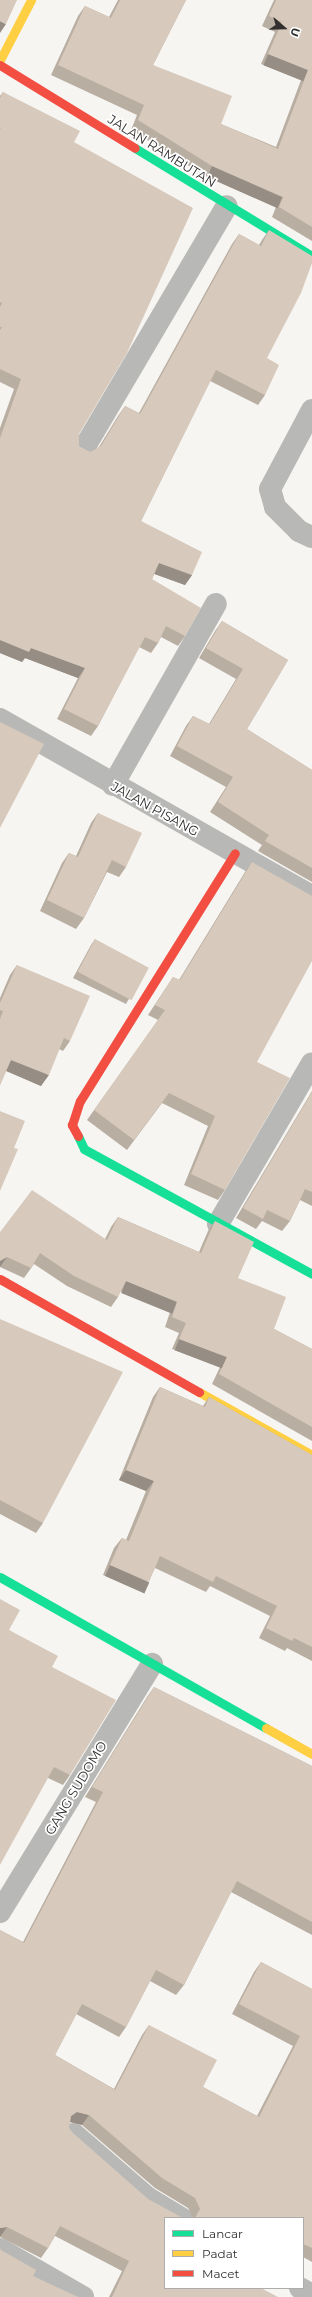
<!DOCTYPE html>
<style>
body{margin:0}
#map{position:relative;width:312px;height:2297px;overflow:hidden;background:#f7f5f2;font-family:Montserrat,sans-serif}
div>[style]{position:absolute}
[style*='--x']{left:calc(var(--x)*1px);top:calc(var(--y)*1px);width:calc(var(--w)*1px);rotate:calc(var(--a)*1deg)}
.street>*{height:22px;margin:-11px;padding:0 11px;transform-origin:11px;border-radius:11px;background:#b8b8b6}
.fast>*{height:9px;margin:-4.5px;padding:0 4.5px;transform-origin:4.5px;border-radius:4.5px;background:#16e098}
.slow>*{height:9px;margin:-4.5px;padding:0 4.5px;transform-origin:4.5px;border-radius:4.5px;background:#ffcf43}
.jam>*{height:9px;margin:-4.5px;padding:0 4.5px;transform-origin:4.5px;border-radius:4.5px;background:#f24e42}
.wall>*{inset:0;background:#b9aea2}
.shaded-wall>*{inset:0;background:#968d84;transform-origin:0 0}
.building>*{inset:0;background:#d7cabc;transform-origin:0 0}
span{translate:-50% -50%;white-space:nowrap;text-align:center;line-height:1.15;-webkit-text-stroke:3.5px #fff;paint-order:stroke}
.street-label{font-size:13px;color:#312f2e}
.legend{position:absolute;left:164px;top:2217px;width:140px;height:72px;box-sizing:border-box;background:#fff;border:1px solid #adacab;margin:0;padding:5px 7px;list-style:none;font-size:12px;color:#312f2e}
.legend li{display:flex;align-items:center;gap:8px;height:20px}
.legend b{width:20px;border:1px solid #adacab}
.north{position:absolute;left:264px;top:8px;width:40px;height:40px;-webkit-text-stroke:3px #fff;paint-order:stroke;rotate:110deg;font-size:11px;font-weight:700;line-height:16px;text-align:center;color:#312f2e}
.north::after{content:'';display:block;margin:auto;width:14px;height:18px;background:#312f2e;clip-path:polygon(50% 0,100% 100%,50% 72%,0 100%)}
</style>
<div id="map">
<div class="street">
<i style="--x:312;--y:410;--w:89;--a:118"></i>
<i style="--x:270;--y:489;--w:19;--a:74"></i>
<i style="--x:275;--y:507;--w:34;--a:45"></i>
<i style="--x:299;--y:531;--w:14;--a:25"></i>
<i style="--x:83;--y:450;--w:283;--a:-59.5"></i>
<i style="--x:0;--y:719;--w:359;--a:29.6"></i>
<i style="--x:113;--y:785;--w:208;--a:-60.4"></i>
<i style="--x:218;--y:1224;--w:186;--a:-59.7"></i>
<i style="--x:0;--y:1912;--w:291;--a:-58.5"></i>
<i style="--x:74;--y:2134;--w:98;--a:40.9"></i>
<i style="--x:148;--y:2198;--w:39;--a:31"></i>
<i style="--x:0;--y:2249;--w:96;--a:30"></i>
<i style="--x:300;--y:2288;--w:14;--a:30"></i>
</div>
<div class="fast">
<i style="--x:135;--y:148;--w:207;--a:31.4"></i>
<i style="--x:78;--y:1136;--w:14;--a:65"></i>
<i style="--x:84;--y:1149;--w:260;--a:28.7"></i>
<i style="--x:0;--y:1577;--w:306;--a:29.6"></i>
</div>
<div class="slow">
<i style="--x:0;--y:60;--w:68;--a:-62.7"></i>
<i style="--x:199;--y:1392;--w:129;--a:29.1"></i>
<i style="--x:266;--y:1728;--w:53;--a:29.5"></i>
</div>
<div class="jam">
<i style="--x:0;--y:65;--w:158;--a:31.6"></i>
<i style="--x:78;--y:1136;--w:13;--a:-119"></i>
<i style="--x:72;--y:1125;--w:25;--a:-72"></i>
<i style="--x:80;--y:1101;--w:292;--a:-58"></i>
<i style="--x:0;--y:1279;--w:229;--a:29.6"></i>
</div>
<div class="wall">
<i style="clip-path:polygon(118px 0,186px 0,153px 65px,221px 124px,276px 147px,301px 80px,261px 64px,275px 32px,262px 26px,274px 0,312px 0,312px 241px,272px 217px,276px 207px,205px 176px,131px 130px,137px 115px,51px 75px,78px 16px,85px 6px,109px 17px)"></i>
<i style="clip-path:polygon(3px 92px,74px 142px,79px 446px,90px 452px,99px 447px,118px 416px,125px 406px,139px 413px,232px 244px,239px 234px,259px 245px,262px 240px,269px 230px,267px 358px,265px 395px,258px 405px,210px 381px,141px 521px,192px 575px,185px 585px,154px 574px,152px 579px,185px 636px,178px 646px,161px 637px,158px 643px,151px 653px,139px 647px,98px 726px,91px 736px,57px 719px,78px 678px,25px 658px,22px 662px,0 653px,0 428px,14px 389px,0 382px,0 96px)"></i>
<i style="clip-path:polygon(222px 621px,288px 660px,247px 729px,312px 770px,312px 882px,258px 851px,262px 845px,210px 812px,226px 787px,170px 756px,186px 726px,193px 716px,209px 724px,236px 679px,199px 658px,215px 631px)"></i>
<i style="clip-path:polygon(98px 813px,126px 867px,119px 877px,107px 872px,84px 918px,76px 929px,40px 911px,62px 863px,69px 853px,76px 856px,91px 823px)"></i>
<i style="clip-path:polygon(252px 862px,257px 1062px,225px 1190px,218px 1200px,184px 1185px,208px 1126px,162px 1103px,127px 1150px,87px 1120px,158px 1020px,148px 1015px,173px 977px,179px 980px,245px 872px)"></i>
<i style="clip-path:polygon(95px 939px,130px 997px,126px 1004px,73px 978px,91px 945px)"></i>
<i style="clip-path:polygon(17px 965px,70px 1041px,63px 1051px,59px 1049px,41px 1086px,6px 1071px,0 1085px,0 998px,10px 975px)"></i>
<i style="clip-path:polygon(312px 1091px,312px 1206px,300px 1200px,290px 1221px,282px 1231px,262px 1221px,256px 1229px,236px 1218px)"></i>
<i style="clip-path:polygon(118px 1217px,199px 1252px,208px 1231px,215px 1221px,238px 1278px,274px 1329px,312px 1349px,312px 1441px,212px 1384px,220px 1367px,172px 1349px,179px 1333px,165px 1327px,170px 1312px,120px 1291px,118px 1297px,111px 1307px,67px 1286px,34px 1264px,24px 1278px,0 1267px,0 1232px,105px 1239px,111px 1227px)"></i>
<i style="clip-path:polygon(0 1319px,43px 1523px,36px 1533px,0 1514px)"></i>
<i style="clip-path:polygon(160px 1387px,203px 1406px,209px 1397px,312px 1455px,312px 1661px,287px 1648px,285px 1651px,259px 1638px,270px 1616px,210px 1586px,206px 1592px,155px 1568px,142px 1592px,103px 1575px,114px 1548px,122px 1538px,126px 1540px,146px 1491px,119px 1480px,153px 1397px)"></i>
<i style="clip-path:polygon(9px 1630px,52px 1667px,70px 1775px,63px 1785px,48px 1778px)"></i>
<i style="clip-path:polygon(154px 1687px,312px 1766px,312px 1935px,231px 1892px,184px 1985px,176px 1995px,150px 1981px,126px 2027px,119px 2037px,76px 2014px,55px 2055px,114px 2089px,142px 2035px,149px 2025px,203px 2087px,257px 2116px,293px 2046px,232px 2014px,254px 1972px,261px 1962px,312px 1989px,312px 2262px,303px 2257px,303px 2218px,193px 2218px,188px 2208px,155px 2188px,82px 2125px,70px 2122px,69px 2128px,165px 2288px,278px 2297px,109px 2297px,122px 2271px,55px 2236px,48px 2248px,41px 2258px,0 2237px,0 1930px,23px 1942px,96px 1802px,85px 1797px,147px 1697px)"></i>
</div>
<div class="shaded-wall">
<i style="clip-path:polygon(0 21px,6px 24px,0 33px)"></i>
<i style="left:268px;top:54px;width:43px;height:12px;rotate:22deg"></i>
<i style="left:212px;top:166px;width:77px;height:12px;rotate:24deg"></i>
<i style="clip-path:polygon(159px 563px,192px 575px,185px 585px,152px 573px)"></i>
<i style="clip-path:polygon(0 640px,31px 648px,85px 668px,78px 678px,25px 658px,22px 662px,0 653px)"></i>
<i style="clip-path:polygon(11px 1060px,49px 1075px,41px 1086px,4px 1070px)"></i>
<i style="clip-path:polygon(7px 1257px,0 1267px,0 1261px)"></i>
<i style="left:126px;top:1281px;width:55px;height:13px;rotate:22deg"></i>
<i style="left:179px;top:1339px;width:51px;height:12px;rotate:21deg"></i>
<i style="clip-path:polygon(126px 1470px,154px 1481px,146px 1491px,119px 1480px)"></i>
<i style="left:110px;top:1565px;width:43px;height:12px;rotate:24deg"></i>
<i style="clip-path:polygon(77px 2112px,89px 2115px,82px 2125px,70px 2122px,71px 2116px)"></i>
<i style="clip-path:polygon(7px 2227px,0 2237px,0 2228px)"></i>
</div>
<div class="building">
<i style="clip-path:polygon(0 0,17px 0,6px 24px,0 21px)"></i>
<i style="clip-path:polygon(120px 0,186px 0,153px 65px,232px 96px,221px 124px,278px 149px,308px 70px,268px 54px,282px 22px,269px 16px,276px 0,312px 0,312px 227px,279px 207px,283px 197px,212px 166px,138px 120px,144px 105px,58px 65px,85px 6px,111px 18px)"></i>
<i style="clip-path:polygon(3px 92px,80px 131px,74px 142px,193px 208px,127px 353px,79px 434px,79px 446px,90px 452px,101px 446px,125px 406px,140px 414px,239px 234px,261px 246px,269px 230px,312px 256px,312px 263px,301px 293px,267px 358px,279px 365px,265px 395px,216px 370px,141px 521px,202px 552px,192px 575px,159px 563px,152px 579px,201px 608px,185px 636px,166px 626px,158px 643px,145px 637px,98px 726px,64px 709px,85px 668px,31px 648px,29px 652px,0 640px,0 438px,21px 379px,0 369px,0 330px,2px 327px,0 327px,0 307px,2px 303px,0 302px,0 129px,1px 128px,0 128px,0 98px)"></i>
<i style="clip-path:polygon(222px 621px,288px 660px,247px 729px,312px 770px,312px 868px,265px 841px,269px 835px,218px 802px,233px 777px,177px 746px,193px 716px,210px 724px,243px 669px,206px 648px)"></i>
<i style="clip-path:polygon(0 722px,44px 744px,0 828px)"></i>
<i style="clip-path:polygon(98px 813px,142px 833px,126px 867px,112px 860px,84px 918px,47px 900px,69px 853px,78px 857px)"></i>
<i style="clip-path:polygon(252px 862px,312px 896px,312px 961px,257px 1062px,290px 1078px,225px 1190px,191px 1174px,215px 1116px,169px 1093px,134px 1140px,94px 1110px,165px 1010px,155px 1005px,173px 977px,180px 980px)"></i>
<i style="left:95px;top:939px;width:61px;height:37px;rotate:28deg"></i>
<i style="clip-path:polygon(17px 965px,90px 996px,70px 1041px,64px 1038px,49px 1075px,11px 1060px,0 1085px,0 1019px,3px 1011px,0 1010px,0 1003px)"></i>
<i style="clip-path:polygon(312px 1092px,312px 1192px,305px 1189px,290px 1221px,267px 1210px,263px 1219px,243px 1208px)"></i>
<i style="clip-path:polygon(0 1111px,25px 1121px,14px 1148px,18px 1149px,0 1191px)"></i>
<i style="clip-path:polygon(32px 1190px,107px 1240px,118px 1217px,201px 1253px,215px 1221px,254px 1242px,238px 1278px,286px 1297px,274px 1329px,312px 1349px,312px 1427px,219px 1374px,227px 1357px,179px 1339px,186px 1323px,172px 1317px,177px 1302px,126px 1281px,118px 1297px,74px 1276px,40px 1253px,31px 1268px,7px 1257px,0 1261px,0 1232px)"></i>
<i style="clip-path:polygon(0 1319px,123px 1372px,43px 1523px,0 1500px)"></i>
<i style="clip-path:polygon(160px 1387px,205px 1407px,209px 1397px,312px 1455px,312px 1647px,294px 1638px,292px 1641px,266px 1628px,277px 1606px,216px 1576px,213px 1582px,160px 1556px,149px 1582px,110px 1565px,122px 1538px,129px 1541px,154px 1481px,126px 1470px)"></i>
<i style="clip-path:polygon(0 1599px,20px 1610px,9px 1630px,58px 1656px,52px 1667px,116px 1700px,70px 1775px,54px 1767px,0 1865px)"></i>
<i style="clip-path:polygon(154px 1687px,312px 1766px,312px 1922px,237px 1881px,184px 1985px,156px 1970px,126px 2027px,82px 2004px,55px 2055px,115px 2090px,149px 2025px,217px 2060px,203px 2087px,259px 2117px,300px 2036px,239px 2004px,261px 1962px,312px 1989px,312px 2248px,303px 2244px,303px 2218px,254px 2218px,252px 2217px,252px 2218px,195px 2218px,200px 2209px,195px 2198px,162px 2178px,89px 2115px,77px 2112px,71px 2116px,69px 2128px,73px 2133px,148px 2199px,183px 2218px,165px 2218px,165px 2288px,261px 2288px,278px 2297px,112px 2297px,129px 2261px,60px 2226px,48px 2248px,7px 2227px,0 2228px,0 2229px,0 1930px,24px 1943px,103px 1792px,92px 1787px)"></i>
<i style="clip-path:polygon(0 2248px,1px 2250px,36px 2270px,33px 2276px,78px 2297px,0 2297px)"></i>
</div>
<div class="street-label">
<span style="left:162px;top:151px;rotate:32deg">JALAN RAMBUTAN</span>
<span style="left:155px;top:809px;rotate:29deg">JALAN PISANG</span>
<span style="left:76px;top:1788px;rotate:-59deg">GANG SUDOMO</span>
</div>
<ul class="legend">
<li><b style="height:5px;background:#16e098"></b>Lancar</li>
<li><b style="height:5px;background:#ffcf43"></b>Padat</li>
<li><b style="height:5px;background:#f24e42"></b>Macet</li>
</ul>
<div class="north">U</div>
</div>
